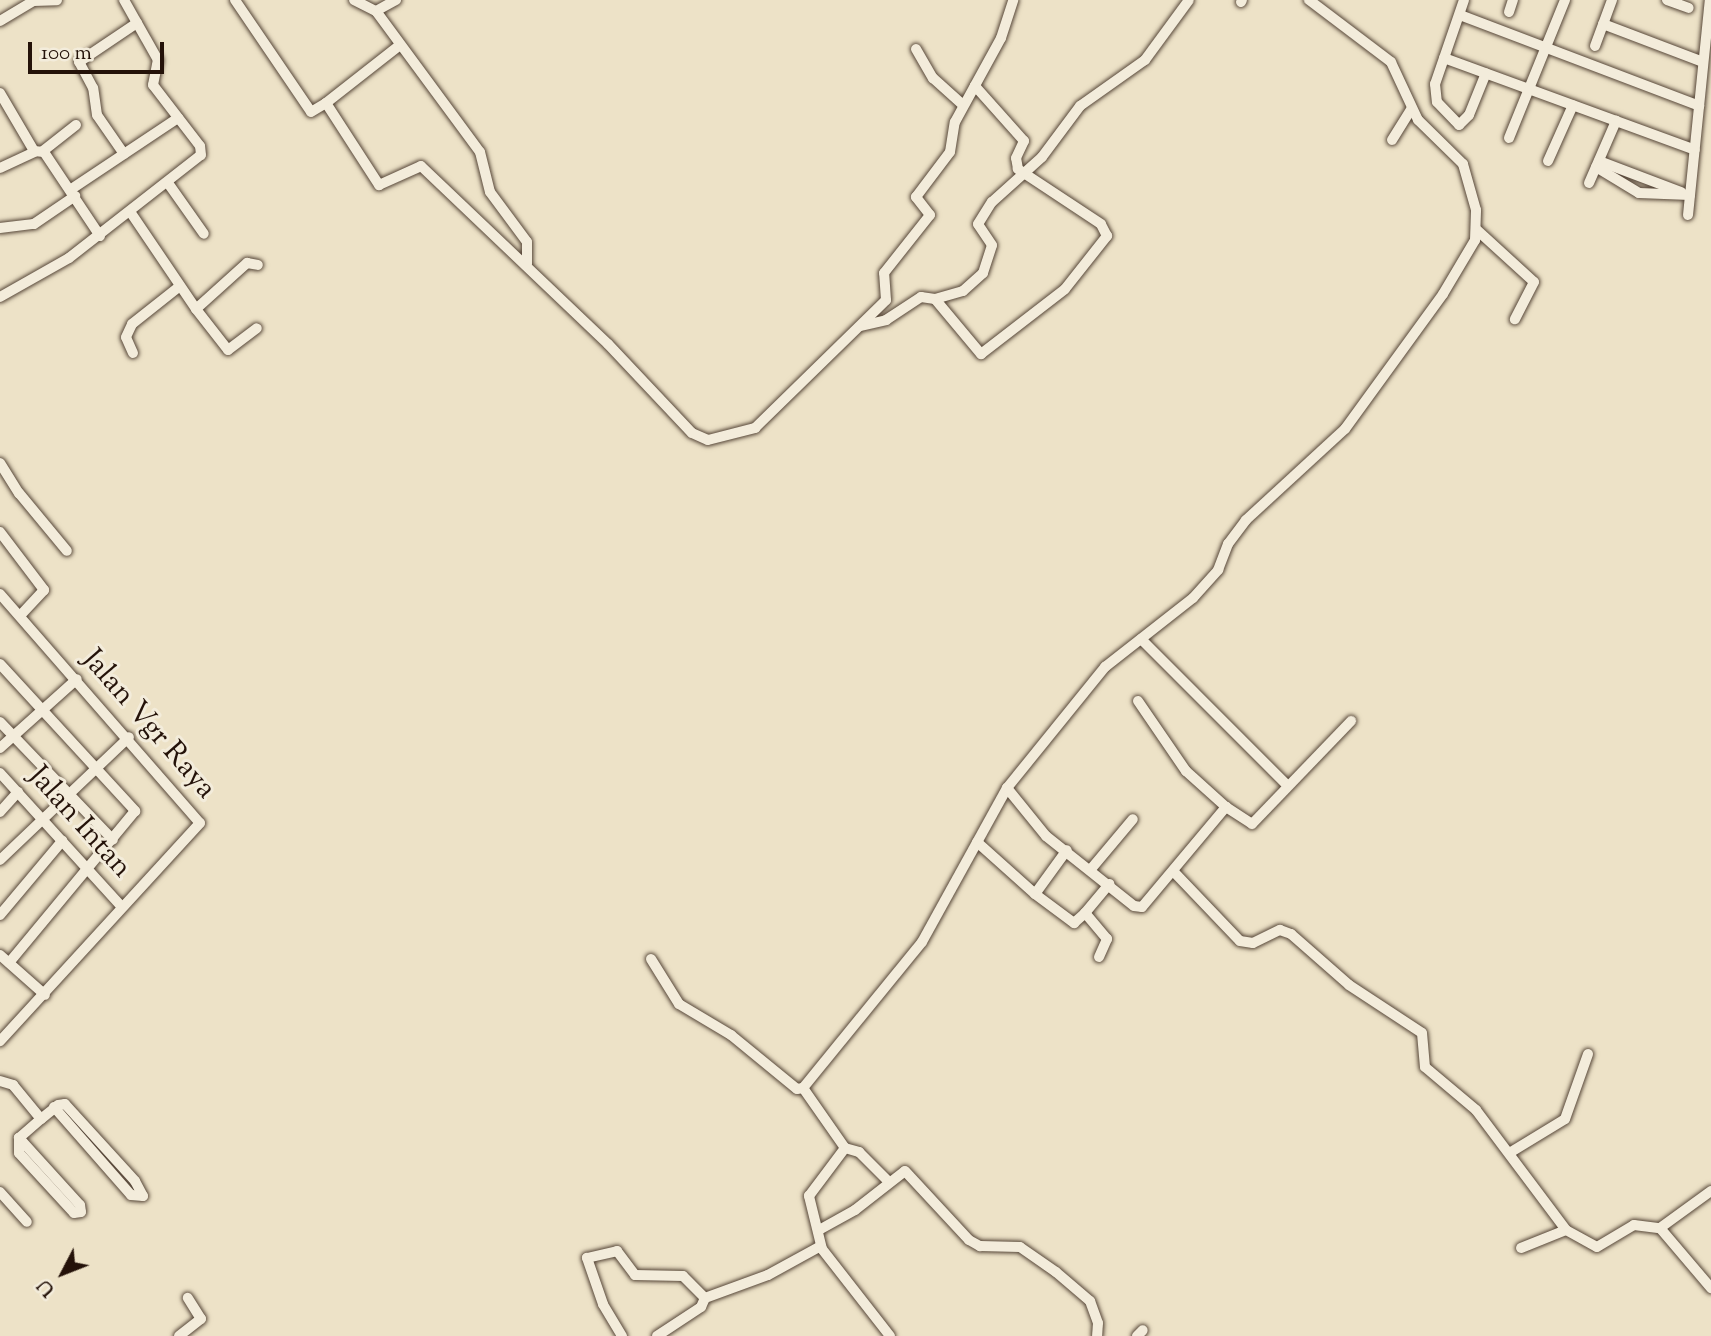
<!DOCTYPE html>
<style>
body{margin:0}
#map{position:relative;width:1711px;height:1336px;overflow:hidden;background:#ede2c7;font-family:"Sorts Mill Goudy",serif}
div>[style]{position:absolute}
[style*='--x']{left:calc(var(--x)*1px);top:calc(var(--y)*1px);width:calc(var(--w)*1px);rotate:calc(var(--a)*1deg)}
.roads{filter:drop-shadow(0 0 2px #564638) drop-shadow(0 0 2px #564638)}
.minor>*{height:10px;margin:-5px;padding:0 5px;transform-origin:5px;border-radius:5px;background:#f3ecdb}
span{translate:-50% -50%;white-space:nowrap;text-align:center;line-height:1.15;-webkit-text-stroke:6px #f3ecdb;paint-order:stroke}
.street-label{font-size:30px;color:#241209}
.north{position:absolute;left:28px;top:1238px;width:70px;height:70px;-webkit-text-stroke:5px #f3ecdb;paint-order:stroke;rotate:228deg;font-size:19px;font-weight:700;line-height:28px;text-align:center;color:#241209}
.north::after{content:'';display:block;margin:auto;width:24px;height:32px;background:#241209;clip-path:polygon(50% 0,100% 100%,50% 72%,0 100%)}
.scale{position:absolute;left:28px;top:42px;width:136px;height:32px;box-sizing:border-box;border:4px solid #241209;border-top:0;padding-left:9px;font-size:21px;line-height:24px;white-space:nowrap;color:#241209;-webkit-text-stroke:5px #f3ecdb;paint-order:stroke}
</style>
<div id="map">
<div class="roads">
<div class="minor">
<i style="--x:235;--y:0;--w:135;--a:55.8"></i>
<i style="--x:311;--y:112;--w:17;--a:-31"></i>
<i style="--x:326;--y:103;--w:98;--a:57.1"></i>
<i style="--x:379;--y:185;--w:46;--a:-24.3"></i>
<i style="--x:421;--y:166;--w:258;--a:43.6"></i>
<i style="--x:608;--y:344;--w:122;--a:46.7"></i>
<i style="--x:692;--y:433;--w:17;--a:24"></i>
<i style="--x:708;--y:440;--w:49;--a:-14.3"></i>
<i style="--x:755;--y:428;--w:183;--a:-44.3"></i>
<i style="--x:886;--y:300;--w:27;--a:-94"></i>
<i style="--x:884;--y:273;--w:74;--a:-51.6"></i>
<i style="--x:930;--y:215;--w:23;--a:-128"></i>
<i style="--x:916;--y:197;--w:56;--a:-52.9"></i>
<i style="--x:950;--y:152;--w:30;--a:-81"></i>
<i style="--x:955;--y:122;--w:96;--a:-61.3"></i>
<i style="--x:1001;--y:38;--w:40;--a:-72"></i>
<i style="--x:354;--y:0;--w:25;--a:27"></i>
<i style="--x:376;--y:11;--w:175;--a:53.6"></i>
<i style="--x:480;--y:152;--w:41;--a:76"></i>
<i style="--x:490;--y:192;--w:62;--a:53.5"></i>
<i style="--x:527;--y:242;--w:22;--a:90"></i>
<i style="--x:1464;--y:0;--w:89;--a:109"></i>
<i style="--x:1435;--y:84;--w:18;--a:84"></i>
<i style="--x:1437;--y:102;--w:32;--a:46"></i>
<i style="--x:1459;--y:125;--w:14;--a:-45"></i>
<i style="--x:1469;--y:115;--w:45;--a:-68"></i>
<i style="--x:1667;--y:0;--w:23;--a:20"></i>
<i style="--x:1241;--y:2;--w:2;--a:-63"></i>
<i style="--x:376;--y:11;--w:23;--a:-29"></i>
<i style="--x:1509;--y:12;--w:13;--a:-72"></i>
<i style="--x:1460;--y:15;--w:256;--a:20.8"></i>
<i style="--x:0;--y:21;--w:39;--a:-31"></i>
<i style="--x:33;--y:1;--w:24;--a:-2"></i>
<i style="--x:1603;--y:24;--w:107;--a:20.8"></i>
<i style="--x:1595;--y:46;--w:49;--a:-69.7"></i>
<i style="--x:916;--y:49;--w:34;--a:60"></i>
<i style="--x:933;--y:78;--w:40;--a:42"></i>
<i style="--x:1444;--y:58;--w:267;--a:20.1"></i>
<i style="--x:0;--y:93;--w:67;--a:59.6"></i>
<i style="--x:34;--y:151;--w:10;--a:6"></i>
<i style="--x:44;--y:152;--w:101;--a:56.3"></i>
<i style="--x:326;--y:103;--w:94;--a:-38.1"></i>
<i style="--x:1509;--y:138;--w:149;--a:-67.9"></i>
<i style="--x:1392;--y:140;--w:36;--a:-58"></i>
<i style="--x:43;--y:151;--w:42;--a:-38.2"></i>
<i style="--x:124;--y:154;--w:47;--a:-124.7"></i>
<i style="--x:97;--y:115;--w:27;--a:-98"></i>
<i style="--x:93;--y:88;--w:30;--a:-118"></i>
<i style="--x:79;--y:62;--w:70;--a:-33.9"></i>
<i style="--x:1548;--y:161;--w:61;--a:-65.9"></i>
<i style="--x:1599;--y:161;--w:88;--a:20.7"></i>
<i style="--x:1596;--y:167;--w:50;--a:31.2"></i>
<i style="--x:1639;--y:193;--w:51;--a:2.2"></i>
<i style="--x:0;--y:168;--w:38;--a:-25"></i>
<i style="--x:168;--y:183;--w:62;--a:54.8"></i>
<i style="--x:1589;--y:183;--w:68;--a:-66.5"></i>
<i style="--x:70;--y:190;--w:130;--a:-33.7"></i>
<i style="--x:131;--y:213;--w:116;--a:55.9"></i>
<i style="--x:196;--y:309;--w:69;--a:-42"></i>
<i style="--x:247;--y:263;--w:11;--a:10"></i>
<i style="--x:1688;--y:215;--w:216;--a:-84.2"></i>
<i style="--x:0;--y:228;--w:34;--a:-7"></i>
<i style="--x:34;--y:224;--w:50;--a:-34.3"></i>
<i style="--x:1477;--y:230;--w:77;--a:42.4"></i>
<i style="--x:1534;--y:282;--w:42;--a:117.2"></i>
<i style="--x:0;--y:297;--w:79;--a:-29.5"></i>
<i style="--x:69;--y:258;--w:167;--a:-38"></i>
<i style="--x:201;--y:155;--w:9;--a:-96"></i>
<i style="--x:200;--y:146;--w:77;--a:-127.6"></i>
<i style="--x:153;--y:85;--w:25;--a:-79"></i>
<i style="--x:158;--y:60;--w:69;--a:-119.5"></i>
<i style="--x:935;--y:299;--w:72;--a:50.1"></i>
<i style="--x:981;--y:354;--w:106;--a:-37.7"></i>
<i style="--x:1065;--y:289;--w:68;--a:-51.6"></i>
<i style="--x:1107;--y:236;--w:13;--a:-117"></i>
<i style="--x:1101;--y:224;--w:100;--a:-146.5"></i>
<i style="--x:1018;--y:169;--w:11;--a:-100"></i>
<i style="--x:1016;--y:158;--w:19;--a:-65"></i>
<i style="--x:1024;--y:141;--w:74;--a:-131.7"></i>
<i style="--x:196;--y:309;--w:52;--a:52"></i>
<i style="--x:228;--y:350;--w:36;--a:-37"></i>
<i style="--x:861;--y:326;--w:26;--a:-13"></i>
<i style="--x:886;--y:320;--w:42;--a:-33.3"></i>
<i style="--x:921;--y:297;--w:14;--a:8"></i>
<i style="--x:935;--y:299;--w:29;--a:-16"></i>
<i style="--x:963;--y:291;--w:27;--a:-42"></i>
<i style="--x:983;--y:273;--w:29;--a:-72"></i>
<i style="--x:992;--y:245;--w:25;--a:-124"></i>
<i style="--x:978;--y:224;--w:26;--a:-58"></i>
<i style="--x:992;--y:202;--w:67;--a:-42"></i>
<i style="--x:1042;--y:157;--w:64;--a:-53.3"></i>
<i style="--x:1080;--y:106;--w:80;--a:-35.3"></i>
<i style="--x:1145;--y:60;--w:74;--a:-53.7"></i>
<i style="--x:133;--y:353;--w:17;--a:-114"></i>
<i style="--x:126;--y:337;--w:14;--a:-65"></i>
<i style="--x:132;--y:324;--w:61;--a:-38.4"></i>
<i style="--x:0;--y:463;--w:36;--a:58"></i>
<i style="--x:19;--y:493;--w:75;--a:50.4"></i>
<i style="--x:0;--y:532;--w:73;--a:52.8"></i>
<i style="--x:44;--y:590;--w:35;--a:133"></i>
<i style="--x:0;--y:594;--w:304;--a:48.9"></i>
<i style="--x:200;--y:823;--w:296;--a:132.5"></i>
<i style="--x:1141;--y:639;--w:206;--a:45"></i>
<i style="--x:0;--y:664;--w:200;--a:47.4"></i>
<i style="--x:135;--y:811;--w:197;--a:129.7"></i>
<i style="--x:1138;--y:701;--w:85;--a:55.6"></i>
<i style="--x:1186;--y:771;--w:54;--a:42"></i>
<i style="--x:0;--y:722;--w:163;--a:46.2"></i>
<i style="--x:0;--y:748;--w:103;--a:-41.9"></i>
<i style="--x:0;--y:773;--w:180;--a:47.7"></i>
<i style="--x:1007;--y:788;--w:62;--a:50.9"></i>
<i style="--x:1046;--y:836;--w:112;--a:38.5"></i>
<i style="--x:1134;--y:906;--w:8;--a:7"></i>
<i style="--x:1142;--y:907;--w:131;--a:-50"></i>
<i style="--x:1226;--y:807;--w:31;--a:33"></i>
<i style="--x:1252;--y:824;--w:143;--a:-46.1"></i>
<i style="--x:0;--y:812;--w:27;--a:-48"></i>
<i style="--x:977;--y:842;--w:78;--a:41.9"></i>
<i style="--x:1035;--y:894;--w:54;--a:-54"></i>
<i style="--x:0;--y:860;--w:178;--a:-43.6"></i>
<i style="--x:1091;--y:869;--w:65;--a:-50"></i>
<i style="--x:1174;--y:872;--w:95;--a:46.3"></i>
<i style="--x:1240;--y:941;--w:13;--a:9"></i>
<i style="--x:1253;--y:943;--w:30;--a:-26"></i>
<i style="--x:1280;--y:930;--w:12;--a:20"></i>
<i style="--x:1291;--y:934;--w:77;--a:41.3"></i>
<i style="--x:1349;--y:985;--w:87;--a:33.3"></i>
<i style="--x:1422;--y:1033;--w:34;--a:85"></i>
<i style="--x:1425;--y:1067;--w:67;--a:40.1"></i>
<i style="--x:1476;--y:1110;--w:150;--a:53.1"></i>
<i style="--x:1566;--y:1230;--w:35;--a:29"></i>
<i style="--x:1597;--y:1247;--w:43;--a:-30.7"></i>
<i style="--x:1634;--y:1225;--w:26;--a:7"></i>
<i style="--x:1660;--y:1228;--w:79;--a:49.6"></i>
<i style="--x:1035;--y:894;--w:49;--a:36.6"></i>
<i style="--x:1074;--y:923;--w:15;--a:-42"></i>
<i style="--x:0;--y:915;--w:97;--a:-50"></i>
<i style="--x:0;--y:955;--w:60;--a:41.6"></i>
<i style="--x:1099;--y:957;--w:20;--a:-66"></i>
<i style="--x:1107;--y:939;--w:34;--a:-130"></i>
<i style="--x:1085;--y:913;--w:38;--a:-50"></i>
<i style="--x:651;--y:959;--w:53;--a:58.1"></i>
<i style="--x:679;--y:1004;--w:61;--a:30.8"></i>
<i style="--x:731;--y:1035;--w:85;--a:39.3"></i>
<i style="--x:797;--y:1089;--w:6;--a:-9"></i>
<i style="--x:0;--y:1081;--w:14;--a:17"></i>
<i style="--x:13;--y:1085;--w:44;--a:50.5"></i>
<i style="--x:19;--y:1138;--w:15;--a:90"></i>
<i style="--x:19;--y:1153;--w:81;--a:47.5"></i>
<i style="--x:74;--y:1213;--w:7;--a:-8"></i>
<i style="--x:81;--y:1212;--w:7;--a:-98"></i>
<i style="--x:80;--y:1205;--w:91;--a:-132.3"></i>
<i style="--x:19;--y:1138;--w:29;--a:-41"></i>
<i style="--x:41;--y:1119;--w:22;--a:-39"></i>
<i style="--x:58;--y:1105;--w:7;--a:-8"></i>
<i style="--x:65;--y:1104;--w:104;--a:47.7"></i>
<i style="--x:135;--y:1181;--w:17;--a:62"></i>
<i style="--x:143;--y:1196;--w:12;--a:-175"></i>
<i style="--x:131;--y:1195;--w:117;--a:-131.2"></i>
<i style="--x:845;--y:1148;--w:15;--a:16"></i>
<i style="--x:859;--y:1152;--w:41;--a:45"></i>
<i style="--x:1511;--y:1152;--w:63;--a:-31.4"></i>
<i style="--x:1565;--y:1119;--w:69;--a:-70.5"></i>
<i style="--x:0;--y:1192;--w:40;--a:48"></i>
<i style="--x:1660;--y:1228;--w:63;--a:-36"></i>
<i style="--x:819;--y:1230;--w:41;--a:-29.1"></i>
<i style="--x:855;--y:1210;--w:63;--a:-38"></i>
<i style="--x:905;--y:1171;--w:94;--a:47.2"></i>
<i style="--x:969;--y:1240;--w:13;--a:29"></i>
<i style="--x:980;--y:1246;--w:40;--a:1.4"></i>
<i style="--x:1020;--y:1247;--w:44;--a:34.8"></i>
<i style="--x:1056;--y:1272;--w:45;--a:40.5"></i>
<i style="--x:1090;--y:1301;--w:23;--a:70"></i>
<i style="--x:1098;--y:1323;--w:13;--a:94"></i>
<i style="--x:1521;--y:1248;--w:48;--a:-21.8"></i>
<i style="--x:179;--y:1336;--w:28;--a:-38"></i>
<i style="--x:201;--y:1319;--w:25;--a:-122"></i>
<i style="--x:622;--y:1336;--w:37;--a:-121"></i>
<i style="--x:603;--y:1304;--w:49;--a:-109.2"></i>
<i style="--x:587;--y:1258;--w:31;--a:-13"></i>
<i style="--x:617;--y:1251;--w:30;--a:53"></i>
<i style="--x:635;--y:1275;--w:48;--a:1.2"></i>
<i style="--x:683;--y:1276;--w:31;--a:45"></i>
<i style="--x:657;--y:1336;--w:53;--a:-33.4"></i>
<i style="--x:701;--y:1307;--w:10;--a:-66"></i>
<i style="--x:705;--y:1298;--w:67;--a:-20.1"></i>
<i style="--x:768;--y:1275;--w:60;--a:-28.7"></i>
<i style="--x:890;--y:1336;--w:110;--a:-128"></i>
<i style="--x:822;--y:1249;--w:55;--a:-103.8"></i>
<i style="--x:809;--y:1196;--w:60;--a:-53.1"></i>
<i style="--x:845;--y:1148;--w:73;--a:-125"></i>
<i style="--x:803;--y:1088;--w:188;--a:-50.8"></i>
<i style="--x:922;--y:942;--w:176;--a:-61.1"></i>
<i style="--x:1007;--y:788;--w:156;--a:-51"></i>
<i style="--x:1105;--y:667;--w:112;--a:-38.1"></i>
<i style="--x:1193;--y:598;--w:38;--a:-48"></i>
<i style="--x:1218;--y:570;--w:28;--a:-69"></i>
<i style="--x:1228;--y:544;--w:30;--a:-53"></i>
<i style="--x:1246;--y:520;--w:134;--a:-42.6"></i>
<i style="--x:1345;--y:429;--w:167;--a:-54"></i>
<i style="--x:1443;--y:294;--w:63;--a:-59.3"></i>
<i style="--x:1475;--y:240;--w:30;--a:-88"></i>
<i style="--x:1476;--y:210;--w:48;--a:-105.8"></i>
<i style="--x:1463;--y:164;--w:63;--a:-135.6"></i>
<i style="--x:1418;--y:120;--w:64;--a:-115"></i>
<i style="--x:1391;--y:62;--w:103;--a:-142.9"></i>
<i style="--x:1137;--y:1336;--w:8;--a:-45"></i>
</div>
</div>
<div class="street-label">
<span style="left:148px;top:725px;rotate:49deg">Jalan Vgr Raya</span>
<span style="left:79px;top:823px;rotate:48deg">Jalan Intan</span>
</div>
<div class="north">U</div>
<div class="scale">100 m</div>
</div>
